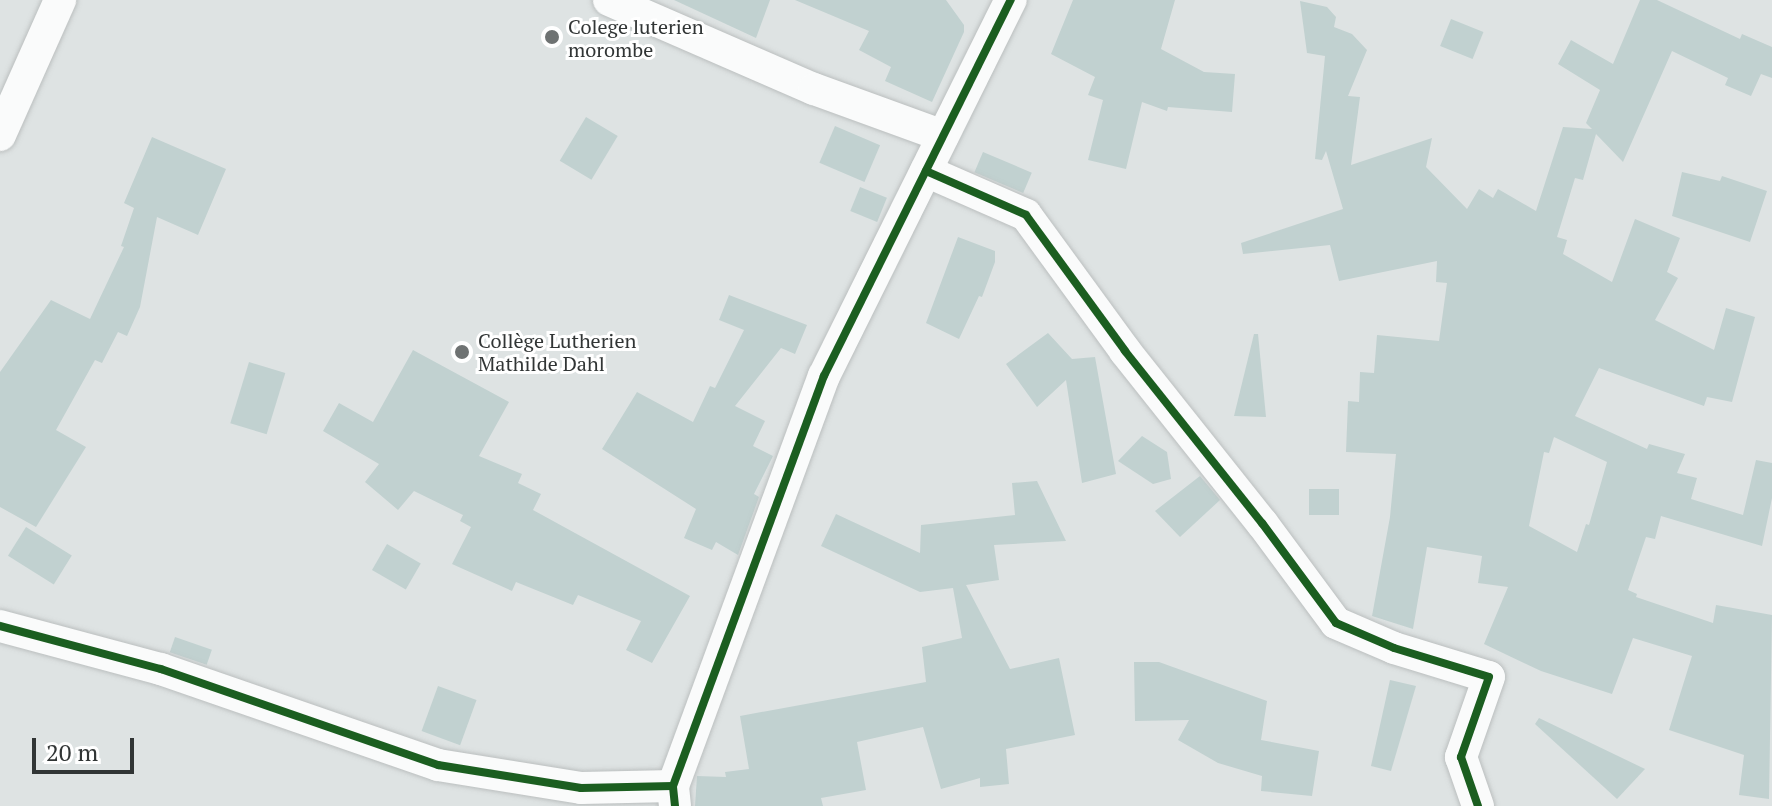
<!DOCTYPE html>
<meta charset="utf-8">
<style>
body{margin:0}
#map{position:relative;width:1772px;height:806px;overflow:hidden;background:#dee3e3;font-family:"PT Serif",serif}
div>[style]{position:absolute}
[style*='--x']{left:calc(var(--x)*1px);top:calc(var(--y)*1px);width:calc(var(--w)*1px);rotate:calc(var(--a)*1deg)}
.building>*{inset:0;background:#c1d1d0;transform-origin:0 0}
.roads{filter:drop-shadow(0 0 2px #bbbfbf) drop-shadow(0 0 2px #bbbfbf)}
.street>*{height:32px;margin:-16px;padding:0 16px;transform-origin:16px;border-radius:16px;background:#fafbfb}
.cycleway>*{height:8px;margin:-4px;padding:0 4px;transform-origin:4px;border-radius:4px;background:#1b5e20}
.dots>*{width:22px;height:22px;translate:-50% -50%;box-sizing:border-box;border:4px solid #fff;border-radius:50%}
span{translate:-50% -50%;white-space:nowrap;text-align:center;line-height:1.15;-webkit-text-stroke:6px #fff;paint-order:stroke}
.poi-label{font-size:20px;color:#313535}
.left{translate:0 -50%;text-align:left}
.scale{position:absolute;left:32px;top:738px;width:102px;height:36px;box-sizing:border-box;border:4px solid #313535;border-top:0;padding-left:10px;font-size:24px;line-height:28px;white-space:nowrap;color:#313535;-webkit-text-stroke:6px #fff;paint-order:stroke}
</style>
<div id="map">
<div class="building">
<i style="clip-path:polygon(674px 0,770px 0,756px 38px)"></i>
<i style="clip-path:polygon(795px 0,946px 0,964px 25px,964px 32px,932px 102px,885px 81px,891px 67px,859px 50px,869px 31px)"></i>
<i style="clip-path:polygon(1073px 0,1175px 0,1161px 49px,1204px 72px,1235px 74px,1232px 112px,1168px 107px,1167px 111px,1142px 102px,1126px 169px,1088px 160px,1103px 100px,1088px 95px,1095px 77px,1051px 54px)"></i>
<i style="clip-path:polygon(evenodd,1640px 0,1657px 0,1740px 39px,1742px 34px,1772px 47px,1772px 78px,1761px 74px,1751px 96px,1725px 85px,1728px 78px,1672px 51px,1623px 162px,1596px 134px,1583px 180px,1575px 178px,1557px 237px,1567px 240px,1563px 254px,1612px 282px,1635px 219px,1680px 238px,1667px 272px,1678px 278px,1655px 320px,1714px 350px,1726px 308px,1755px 317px,1732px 402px,1707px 397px,1704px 406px,1599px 368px,1575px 416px,1647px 449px,1649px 444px,1685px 454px,1677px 473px,1697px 478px,1691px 499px,1743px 515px,1756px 460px,1772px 463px,1772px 498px,1762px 546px,1661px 516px,1655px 539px,1646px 537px,1628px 590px,1637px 594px,1636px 597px,1713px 623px,1716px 605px,1772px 615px,1769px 799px,1739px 795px,1744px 755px,1669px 730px,1692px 656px,1633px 638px,1612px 694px,1541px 671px,1484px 644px,1508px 587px,1478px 583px,1482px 556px,1427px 547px,1413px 629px,1372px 616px,1390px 517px,1396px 454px,1346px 452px,1348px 401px,1359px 402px,1360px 372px,1374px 373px,1377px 335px,1439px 341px,1447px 283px,1436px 282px,1437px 261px,1339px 281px,1330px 245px,1243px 254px,1241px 243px,1343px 209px,1326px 151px,1322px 160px,1315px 159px,1325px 56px,1307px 53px,1300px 1px,1327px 7px,1336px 17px,1334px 27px,1352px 34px,1367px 50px,1348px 96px,1360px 97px,1351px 165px,1432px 138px,1426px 167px,1467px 209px,1479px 189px,1493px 198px,1498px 189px,1536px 211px,1563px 127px,1592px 129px,1586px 123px,1600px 90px,1558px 64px,1571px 40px,1613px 64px,1640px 0,1554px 437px,1607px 462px,1589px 525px,1586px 524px,1577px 552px,1529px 526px,1544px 452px,1549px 453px,1554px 437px)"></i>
<i style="left:1451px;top:19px;width:35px;height:29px;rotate:22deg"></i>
<i style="left:586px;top:117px;width:37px;height:51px;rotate:31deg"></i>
<i style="left:835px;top:126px;width:49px;height:40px;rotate:23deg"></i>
<i style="clip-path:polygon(152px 137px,226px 169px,198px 235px,157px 217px,140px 307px,127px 336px,118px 332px,102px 363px,95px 360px,56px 430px,86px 447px,36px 527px,0 507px,0 372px,51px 300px,90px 319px,124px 247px,121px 246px,134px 208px,124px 203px)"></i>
<i style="left:983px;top:152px;width:53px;height:22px;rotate:23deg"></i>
<i style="clip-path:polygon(1682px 172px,1720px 181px,1722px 176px,1767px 191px,1750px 242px,1672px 216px)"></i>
<i style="left:860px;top:187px;width:29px;height:26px;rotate:22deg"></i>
<i style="clip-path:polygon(958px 237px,995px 251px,995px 262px,982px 297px,979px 296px,959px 339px,926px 323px)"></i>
<i style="clip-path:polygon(729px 295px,807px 325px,795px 354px,781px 348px,735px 406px,765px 421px,753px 446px,773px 456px,754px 494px,759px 497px,738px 555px,716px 542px,712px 550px,684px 538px,696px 509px,602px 449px,637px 392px,693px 422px,710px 386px,715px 388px,744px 330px,719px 320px)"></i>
<i style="clip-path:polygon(1048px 333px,1072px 359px,1095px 357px,1116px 474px,1082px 483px,1066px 380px,1037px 407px,1006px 364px)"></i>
<i style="clip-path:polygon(1254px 334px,1258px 334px,1266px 417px,1234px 416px)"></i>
<i style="clip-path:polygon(413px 350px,509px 402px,479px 456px,522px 474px,518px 483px,541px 494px,533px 510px,690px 596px,652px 663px,626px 650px,641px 621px,578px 595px,573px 605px,516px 582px,512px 591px,452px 564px,471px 527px,460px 521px,463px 515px,414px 491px,398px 510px,365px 482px,379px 464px,323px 431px,339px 403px,373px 422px)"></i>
<i style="left:249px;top:362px;width:38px;height:64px;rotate:17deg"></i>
<i style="clip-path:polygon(1142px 436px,1167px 452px,1171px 479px,1153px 484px,1118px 461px)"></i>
<i style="clip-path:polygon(1200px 476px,1220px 500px,1180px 537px,1155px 511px)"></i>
<i style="clip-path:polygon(1037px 481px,1066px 541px,994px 545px,999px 580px,966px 585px,1010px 669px,1059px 658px,1075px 735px,1006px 749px,1009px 784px,980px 787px,980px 778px,941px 789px,923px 727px,857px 742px,866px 790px,821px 798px,823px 806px,695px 806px,697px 776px,726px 777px,725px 772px,749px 769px,740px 716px,926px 682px,922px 647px,962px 638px,953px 588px,920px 592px,821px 546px,836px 514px,920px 553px,921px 525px,1015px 515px,1012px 483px)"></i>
<i style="left:1309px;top:489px;width:30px;height:26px"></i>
<i style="left:26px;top:527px;width:54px;height:34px;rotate:32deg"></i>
<i style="left:387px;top:544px;width:39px;height:30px;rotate:30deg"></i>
<i style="left:175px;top:637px;width:39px;height:16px;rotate:19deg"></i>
<i style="clip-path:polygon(1134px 662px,1159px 662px,1267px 701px,1261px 740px,1319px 751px,1312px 796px,1261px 791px,1262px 776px,1218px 763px,1178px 740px,1189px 720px,1135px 721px)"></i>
<i style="clip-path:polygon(1390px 680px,1416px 686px,1391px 771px,1371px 766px)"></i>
<i style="left:438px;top:686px;width:41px;height:48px;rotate:20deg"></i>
<i style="clip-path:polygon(1539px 718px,1645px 769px,1617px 799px,1535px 724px)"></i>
</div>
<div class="roads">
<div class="street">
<i style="--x:609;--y:0;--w:223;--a:23.5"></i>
<i style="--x:814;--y:89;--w:137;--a:20"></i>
<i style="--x:0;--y:135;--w:148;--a:-66"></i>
<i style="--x:926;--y:171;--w:109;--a:23.7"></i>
<i style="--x:1026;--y:215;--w:168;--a:53.9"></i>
<i style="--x:1125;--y:351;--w:220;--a:51.5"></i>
<i style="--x:1262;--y:523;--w:124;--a:53.5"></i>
<i style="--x:1336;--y:623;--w:63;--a:23.3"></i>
<i style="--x:1394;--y:648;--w:99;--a:17"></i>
<i style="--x:1489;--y:677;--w:85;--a:109.3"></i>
<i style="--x:1461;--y:757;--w:52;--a:70.9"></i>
<i style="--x:0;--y:626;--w:167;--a:15"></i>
<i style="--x:161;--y:669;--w:293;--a:19.1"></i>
<i style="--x:438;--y:765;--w:145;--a:9.1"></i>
<i style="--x:581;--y:788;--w:92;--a:-1.2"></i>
<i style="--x:675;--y:806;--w:20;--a:-96"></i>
<i style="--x:673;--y:786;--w:437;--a:-69.8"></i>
<i style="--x:824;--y:376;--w:420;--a:-63.6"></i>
</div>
</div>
<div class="cycleway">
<i style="--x:926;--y:171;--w:109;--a:23.7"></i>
<i style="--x:1026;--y:215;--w:168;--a:53.9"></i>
<i style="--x:1125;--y:351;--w:220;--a:51.5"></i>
<i style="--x:1262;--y:523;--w:124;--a:53.5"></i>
<i style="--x:1336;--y:623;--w:63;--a:23.3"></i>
<i style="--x:1394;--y:648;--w:99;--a:17"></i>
<i style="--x:1489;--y:677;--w:85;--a:109.3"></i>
<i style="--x:1461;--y:757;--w:52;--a:70.9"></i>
<i style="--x:0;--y:626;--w:167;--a:15"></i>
<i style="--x:161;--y:669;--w:293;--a:19.1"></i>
<i style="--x:438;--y:765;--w:145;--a:9.1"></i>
<i style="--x:581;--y:788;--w:92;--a:-1.2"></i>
<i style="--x:675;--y:806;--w:20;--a:-96"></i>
<i style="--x:673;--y:786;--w:437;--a:-69.8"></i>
<i style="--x:824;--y:376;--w:420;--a:-63.6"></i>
</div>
<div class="dots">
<i style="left:552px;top:37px;background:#6e7272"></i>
<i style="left:462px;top:352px;background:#6e7272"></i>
</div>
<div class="poi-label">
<span class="left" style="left:568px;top:38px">Colege luterien<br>morombe</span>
<span class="left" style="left:478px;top:352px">Collège Lutherien<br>Mathilde Dahl</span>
</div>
<div class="scale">20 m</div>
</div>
